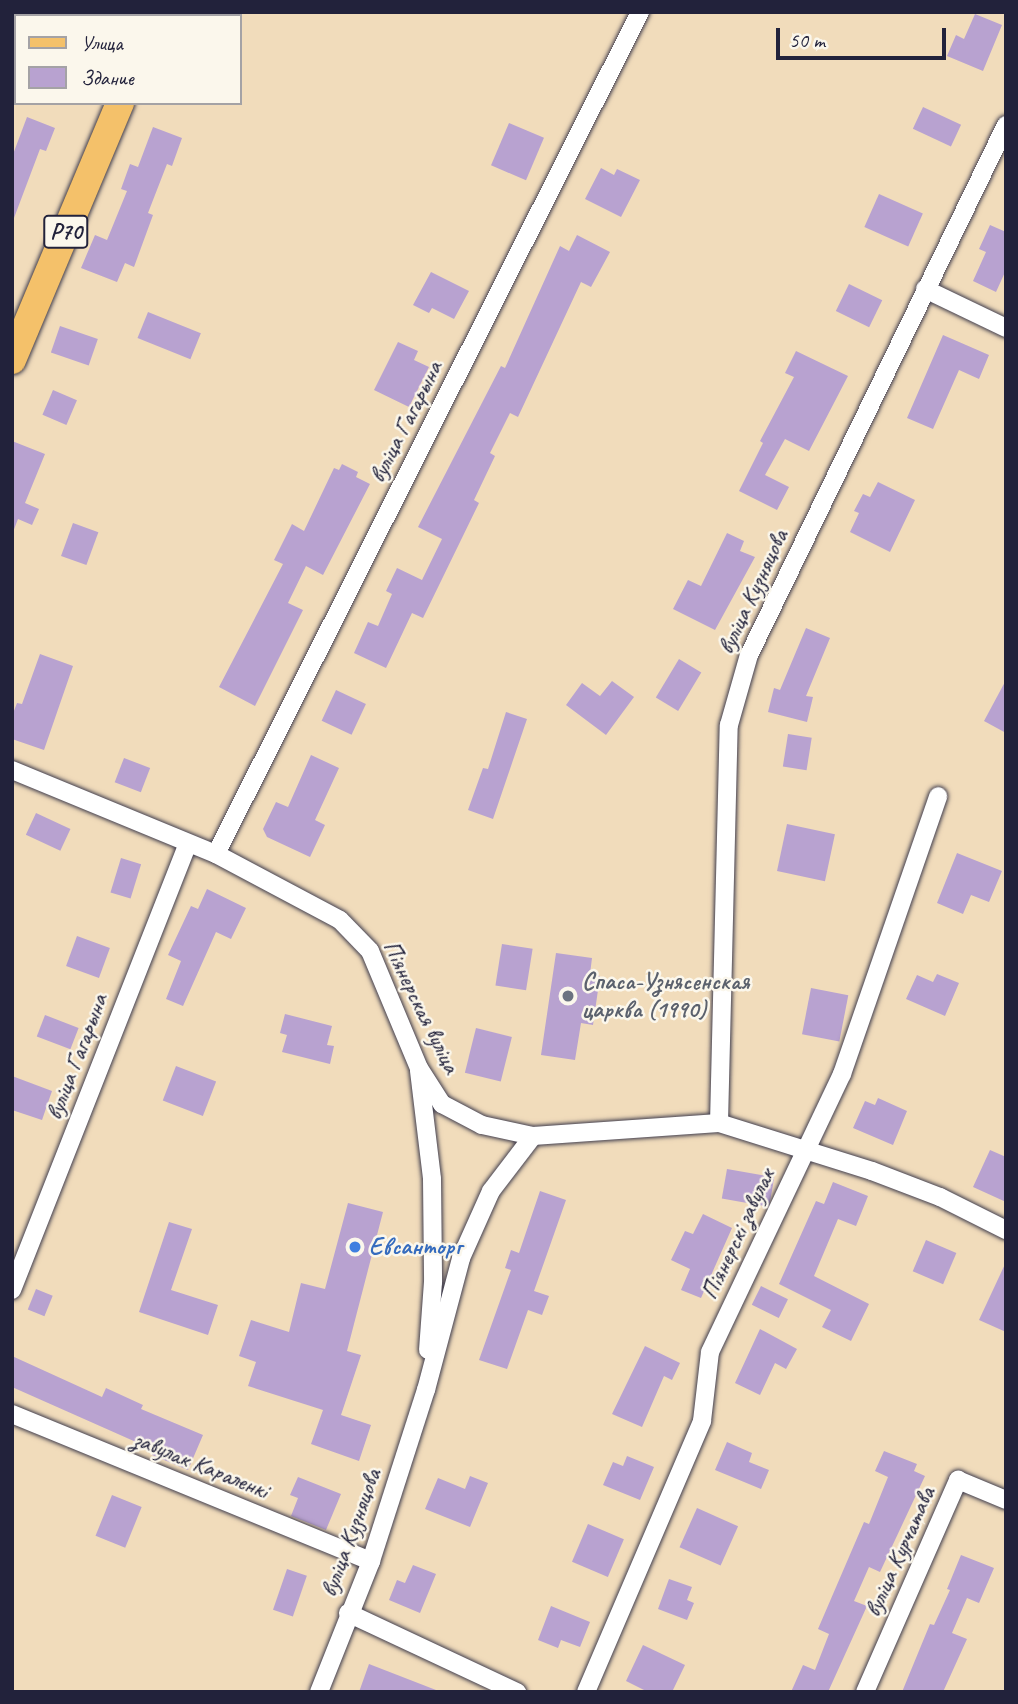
<!DOCTYPE html>
<meta charset="utf-8">
<style>
body{margin:0}
#map{position:relative;width:1018px;height:1704px;overflow:hidden;background:#f1dcbb;font-family:Caveat,sans-serif}
div>[style]{position:absolute}
[style*='--x']{left:calc(var(--x)*1px);top:calc(var(--y)*1px);width:calc(var(--w)*1px);rotate:calc(var(--a)*1deg)}
.building>*{inset:0;background:#b8a2d0;transform-origin:0 0}
.roads{filter:drop-shadow(0 0 2px #413e4e) drop-shadow(0 0 2px #413e4e)}
.street>*{height:18px;margin:-9px;padding:0 9px;transform-origin:9px;border-radius:9px;background:#fff}
.primary>*{height:28px;margin:-14px;padding:0 14px;transform-origin:14px;border-radius:14px;background:#f4c16a}
.dots>*{width:19px;height:19px;translate:-50% -50%;box-sizing:border-box;border:4px solid #fbf7ec;border-radius:50%}
span{translate:-50% -50%;white-space:nowrap;text-align:center;line-height:1.15;-webkit-text-stroke:5px #fbf7ec;paint-order:stroke}
.shield-label span{padding:2px 5px;background:#fbf7ec;border:2px solid;border-radius:5px;-webkit-text-stroke-width:0}
.shield-label{font-size:23px;color:#22223b;font-weight:700}
.street-label{font-size:24px;color:#22223b}
.worship-label{font-size:24px;color:#5b616d;font-weight:700}
.left{translate:0 -50%;text-align:left}
.shop-label{font-size:24px;color:#366cbe;font-weight:700}
.frame{position:absolute;inset:0;border:14px solid #22223b;pointer-events:none}
.legend{position:absolute;left:14px;top:14px;width:228px;height:91px;box-sizing:border-box;background:#fbf7ec;border:2px solid #a4a2a5;margin:0;padding:9px 12px;list-style:none;font-size:21px;color:#22223b}
.legend li{display:flex;align-items:center;gap:14px;height:35px}
.legend b{width:35px;border:2px solid #a4a2a5}
.scale{position:absolute;left:776px;top:28px;width:170px;height:32px;box-sizing:border-box;border:4px solid #22223b;border-top:0;padding-left:9px;font-size:21px;line-height:24px;white-space:nowrap;color:#22223b;-webkit-text-stroke:5px #fbf7ec;paint-order:stroke}
</style>
<div id="map">
<div class="building">
<i style="clip-path:polygon(975px 14px,1002px 25px,983px 71px,947px 56px,956px 35px,964px 39px)"></i>
<i style="left:923px;top:107px;width:42px;height:24px;rotate:25deg"></i>
<i style="clip-path:polygon(27px 117px,55px 128px,46px 151px,40px 149px,14px 218px,12px 157px)"></i>
<i style="left:509px;top:123px;width:38px;height:46px;rotate:23deg"></i>
<i style="clip-path:polygon(153px 127px,182px 138px,172px 166px,167px 164px,148px 213px,153px 215px,134px 267px,125px 263px,117px 282px,81px 268px,95px 235px,107px 240px,127px 191px,121px 189px,130px 164px,138px 167px)"></i>
<i style="clip-path:polygon(601px 168px,614px 175px,617px 169px,640px 180px,621px 217px,585px 199px)"></i>
<i style="left:879px;top:194px;width:48px;height:36px;rotate:24deg"></i>
<i style="clip-path:polygon(990px 225px,1006px 232px,1006px 270px,996px 292px,973px 281px,986px 252px,979px 249px)"></i>
<i style="clip-path:polygon(577px 235px,610px 252px,591px 287px,581px 282px,518px 417px,510px 413px,490px 453px,495px 456px,474px 500px,479px 503px,423px 618px,412px 613px,386px 668px,354px 653px,368px 622px,378px 626px,392px 594px,386px 591px,397px 568px,422px 580px,442px 539px,418px 527px,501px 366px,505px 368px,560px 246px,569px 251px)"></i>
<i style="clip-path:polygon(431px 272px,469px 291px,454px 319px,432px 308px,429px 313px,413px 305px)"></i>
<i style="left:849px;top:284px;width:37px;height:30px;rotate:26deg"></i>
<i style="left:148px;top:312px;width:57px;height:28px;rotate:22deg"></i>
<i style="left:60px;top:326px;width:40px;height:28px;rotate:19deg"></i>
<i style="clip-path:polygon(943px 335px,989px 355px,979px 379px,959px 370px,933px 429px,907px 418px)"></i>
<i style="clip-path:polygon(398px 342px,418px 351px,414px 360px,429px 367px,409px 407px,374px 390px)"></i>
<i style="clip-path:polygon(796px 351px,848px 376px,809px 451px,785px 439px,765px 475px,789px 487px,777px 510px,739px 491px,763px 443px,760px 441px,794px 377px,785px 373px)"></i>
<i style="left:53px;top:390px;width:26px;height:27px;rotate:23deg"></i>
<i style="clip-path:polygon(12px 441px,45px 454px,25px 503px,39px 509px,32px 525px,18px 519px,13px 532px)"></i>
<i style="clip-path:polygon(342px 464px,358px 472px,356px 477px,370px 484px,323px 575px,306px 566px,288px 603px,303px 610px,255px 706px,219px 687px,283px 564px,274px 560px,292px 524px,304px 531px,334px 468px,339px 470px)"></i>
<i style="clip-path:polygon(878px 482px,915px 500px,890px 552px,850px 532px,859px 513px,854px 511px,863px 494px,870px 497px)"></i>
<i style="left:73px;top:523px;width:27px;height:35px;rotate:20deg"></i>
<i style="clip-path:polygon(727px 533px,744px 541px,740px 551px,755px 557px,715px 630px,673px 609px,688px 580px,701px 586px)"></i>
<i style="clip-path:polygon(806px 628px,830px 638px,806px 696px,813px 697px,807px 722px,768px 712px,774px 688px,780px 690px)"></i>
<i style="clip-path:polygon(40px 654px,73px 666px,44px 750px,12px 739px,12px 716px,17px 703px,22px 704px)"></i>
<i style="left:679px;top:659px;width:26px;height:45px;rotate:31deg"></i>
<i style="clip-path:polygon(1006px 680px,1006px 733px,984px 721px)"></i>
<i style="clip-path:polygon(612px 681px,634px 697px,606px 735px,566px 705px,582px 683px,600px 696px)"></i>
<i style="left:336px;top:690px;width:33px;height:34px;rotate:25deg"></i>
<i style="clip-path:polygon(506px 712px,527px 719px,493px 819px,468px 810px,483px 768px,488px 769px)"></i>
<i style="left:788px;top:734px;width:24px;height:33px;rotate:9deg"></i>
<i style="clip-path:polygon(311px 755px,339px 768px,315px 820px,325px 825px,310px 857px,267px 837px,263px 829px,276px 802px,288px 807px)"></i>
<i style="left:124px;top:758px;width:28px;height:26px;rotate:21deg"></i>
<i style="left:36px;top:813px;width:38px;height:24px;rotate:25deg"></i>
<i style="left:787px;top:824px;width:49px;height:48px;rotate:12deg"></i>
<i style="clip-path:polygon(957px 853px,1002px 871px,989px 902px,971px 895px,963px 914px,937px 903px)"></i>
<i style="left:121px;top:858px;width:21px;height:36px;rotate:17deg"></i>
<i style="clip-path:polygon(207px 889px,246px 908px,231px 939px,216px 932px,183px 1006px,166px 999px,181px 961px,168px 955px,191px 906px,198px 909px)"></i>
<i style="left:77px;top:936px;width:35px;height:32px;rotate:20deg"></i>
<i style="left:502px;top:944px;width:31px;height:42px;rotate:9deg"></i>
<i style="clip-path:polygon(556px 953px,592px 958px,590px 974px,600px 976px,593px 1025px,581px 1023px,575px 1060px,541px 1055px)"></i>
<i style="clip-path:polygon(937px 974px,959px 983px,945px 1016px,906px 999px,917px 975px,933px 982px)"></i>
<i style="left:811px;top:988px;width:38px;height:47px;rotate:11deg"></i>
<i style="clip-path:polygon(285px 1014px,332px 1026px,327px 1045px,334px 1046px,330px 1064px,282px 1052px,287px 1035px,280px 1033px)"></i>
<i style="left:45px;top:1015px;width:36px;height:23px;rotate:21deg"></i>
<i style="left:476px;top:1028px;width:37px;height:46px;rotate:14deg"></i>
<i style="left:176px;top:1066px;width:43px;height:37px;rotate:21deg"></i>
<i style="clip-path:polygon(12px 1076px,52px 1091px,42px 1120px,12px 1110px)"></i>
<i style="clip-path:polygon(878px 1098px,907px 1111px,893px 1145px,853px 1128px,865px 1101px,875px 1105px)"></i>
<i style="clip-path:polygon(990px 1150px,1006px 1157px,1006px 1202px,973px 1187px)"></i>
<i style="left:727px;top:1169px;width:48px;height:30px;rotate:10deg"></i>
<i style="clip-path:polygon(833px 1182px,868px 1196px,856px 1226px,838px 1219px,814px 1276px,869px 1304px,851px 1341px,822px 1327px,831px 1310px,779px 1284px,816px 1201px,824px 1204px)"></i>
<i style="clip-path:polygon(540px 1191px,566px 1200px,534px 1291px,549px 1296px,542px 1315px,528px 1310px,507px 1369px,479px 1360px,511px 1270px,505px 1268px,511px 1250px,519px 1253px)"></i>
<i style="clip-path:polygon(348px 1203px,383px 1212px,347px 1351px,361px 1355px,341px 1415px,371px 1425px,359px 1461px,311px 1444px,323px 1410px,248px 1386px,256px 1362px,239px 1356px,251px 1320px,289px 1332px,301px 1283px,325px 1289px)"></i>
<i style="clip-path:polygon(703px 1214px,732px 1228px,701px 1298px,681px 1290px,690px 1269px,671px 1260px,685px 1231px,693px 1234px)"></i>
<i style="clip-path:polygon(169px 1222px,192px 1229px,171px 1290px,218px 1305px,208px 1335px,139px 1312px)"></i>
<i style="left:926px;top:1240px;width:33px;height:34px;rotate:23deg"></i>
<i style="clip-path:polygon(1006px 1262px,1006px 1332px,979px 1320px)"></i>
<i style="left:761px;top:1286px;width:30px;height:21px;rotate:26deg"></i>
<i style="left:36px;top:1289px;width:18px;height:22px;rotate:22deg"></i>
<i style="clip-path:polygon(760px 1329px,797px 1349px,786px 1369px,775px 1363px,760px 1395px,735px 1383px)"></i>
<i style="clip-path:polygon(645px 1346px,680px 1363px,672px 1380px,664px 1376px,642px 1427px,612px 1414px)"></i>
<i style="clip-path:polygon(12px 1356px,102px 1397px,106px 1388px,143px 1405px,141px 1409px,203px 1435px,188px 1470px,152px 1455px,154px 1450px,12px 1387px)"></i>
<i style="clip-path:polygon(727px 1442px,752px 1453px,749px 1462px,769px 1470px,761px 1489px,715px 1470px)"></i>
<i style="clip-path:polygon(884px 1451px,917px 1464px,914px 1471px,925px 1476px,880px 1572px,869px 1567px,854px 1601px,867px 1606px,828px 1692px,791px 1692px,803px 1665px,815px 1670px,829px 1634px,818px 1629px,864px 1522px,869px 1524px,888px 1477px,875px 1471px)"></i>
<i style="clip-path:polygon(627px 1456px,654px 1467px,640px 1500px,603px 1485px,613px 1462px,623px 1466px)"></i>
<i style="clip-path:polygon(470px 1476px,488px 1483px,470px 1527px,425px 1509px,438px 1478px,465px 1489px)"></i>
<i style="clip-path:polygon(298px 1477px,341px 1494px,326px 1530px,291px 1516px,298px 1498px,290px 1495px)"></i>
<i style="left:112px;top:1495px;width:32px;height:44px;rotate:22deg"></i>
<i style="left:697px;top:1508px;width:45px;height:43px;rotate:24deg"></i>
<i style="left:588px;top:1524px;width:39px;height:41px;rotate:23deg"></i>
<i style="clip-path:polygon(961px 1555px,994px 1568px,979px 1603px,967px 1598px,952px 1633px,967px 1639px,943px 1692px,902px 1692px,930px 1624px,934px 1625px,950px 1590px,947px 1589px)"></i>
<i style="clip-path:polygon(413px 1565px,436px 1574px,420px 1613px,389px 1600px,397px 1580px,405px 1583px)"></i>
<i style="left:287px;top:1569px;width:21px;height:43px;rotate:19deg"></i>
<i style="clip-path:polygon(669px 1579px,692px 1587px,687px 1600px,694px 1603px,687px 1620px,658px 1609px)"></i>
<i style="clip-path:polygon(551px 1606px,590px 1622px,580px 1647px,561px 1640px,558px 1648px,538px 1640px)"></i>
<i style="clip-path:polygon(643px 1645px,685px 1665px,672px 1692px,648px 1692px,626px 1681px)"></i>
<i style="clip-path:polygon(369px 1664px,436px 1690px,436px 1692px,359px 1692px)"></i>
</div>
<div class="roads">
<div class="street">
<i style="--x:925;--y:289;--w:90;--a:25.7"></i>
<i style="--x:12;--y:770;--w:221;--a:22.4"></i>
<i style="--x:216;--y:854;--w:140;--a:28"></i>
<i style="--x:340;--y:920;--w:43;--a:45.9"></i>
<i style="--x:370;--y:951;--w:127;--a:67.3"></i>
<i style="--x:419;--y:1068;--w:43;--a:57.4"></i>
<i style="--x:442;--y:1104;--w:45;--a:27.7"></i>
<i style="--x:482;--y:1125;--w:52;--a:12.2"></i>
<i style="--x:533;--y:1136;--w:186;--a:-4"></i>
<i style="--x:719;--y:1123;--w:160;--a:17.4"></i>
<i style="--x:872;--y:1171;--w:73;--a:20.9"></i>
<i style="--x:940;--y:1197;--w:74;--a:26.6"></i>
<i style="--x:216;--y:854;--w:943;--a:-63.27"></i>
<i style="--x:419;--y:1071;--w:109;--a:83.1"></i>
<i style="--x:432;--y:1179;--w:103;--a:89.4"></i>
<i style="--x:433;--y:1282;--w:68;--a:94.2"></i>
<i style="--x:719;--y:1123;--w:398;--a:-88.6"></i>
<i style="--x:729;--y:725;--w:73;--a:-74.1"></i>
<i style="--x:749;--y:655;--w:589;--a:-64.13"></i>
<i style="--x:12;--y:1290;--w:480;--a:-68.5"></i>
<i style="--x:12;--y:1414;--w:388;--a:22.3"></i>
<i style="--x:348;--y:1613;--w:187;--a:25.1"></i>
<i style="--x:319;--y:1692;--w:141;--a:-68.3"></i>
<i style="--x:371;--y:1561;--w:180;--a:-72.2"></i>
<i style="--x:426;--y:1390;--w:137;--a:-75.1"></i>
<i style="--x:461;--y:1258;--w:73;--a:-65.9"></i>
<i style="--x:491;--y:1191;--w:69;--a:-52.6"></i>
<i style="--x:586;--y:1692;--w:295;--a:-66.8"></i>
<i style="--x:702;--y:1421;--w:69;--a:-83.4"></i>
<i style="--x:710;--y:1352;--w:308;--a:-64.6"></i>
<i style="--x:842;--y:1074;--w:294;--a:-70.9"></i>
<i style="--x:865;--y:1692;--w:232;--a:-66.3"></i>
<i style="--x:958;--y:1480;--w:52;--a:22.6"></i>
</div>
<div class="primary">
<i style="--x:156;--y:16;--w:4;--a:-63"></i>
<i style="--x:12;--y:360;--w:279;--a:-67.2"></i>
</div>
</div>
<div class="dots">
<i style="left:568px;top:996px;background:#6b7280"></i>
<i style="left:355px;top:1247px;background:#3f7fe0"></i>
</div>
<div class="shield-label">
<span style="left:66px;top:232px">Р70</span>
</div>
<div class="street-label">
<span style="left:406px;top:422px;rotate:-63deg">вуліца Гагарына</span>
<span style="left:753px;top:592px;rotate:-65deg">вуліца Кузняцова</span>
<span style="left:421px;top:1007px;rotate:64deg">Піянерская вуліца</span>
<span style="left:77px;top:1057px;rotate:-69deg">вуліца Гагарына</span>
<span style="left:738px;top:1234px;rotate:-65deg">Піянерскі завулак</span>
<span style="left:201px;top:1465px;rotate:22deg">завулак Караленкі</span>
<span style="left:351px;top:1533px;rotate:-70deg">вуліца Кузняцова</span>
<span style="left:900px;top:1552px;rotate:-66deg">вуліца Курчатава</span>
</div>
<div class="worship-label">
<span class="left" style="left:582px;top:996px">Спаса-Узнясенская<br>царква (1990)</span>
</div>
<div class="shop-label">
<span class="left" style="left:369px;top:1247px">Евсанторг</span>
</div>
<div class="frame"></div>
<ul class="legend">
<li><b style="height:9px;background:#f4c16a"></b>Улица</li>
<li><b style="height:19px;background:#b8a2d0"></b>Здание</li>
</ul>
<div class="scale">50 m</div>
</div>
